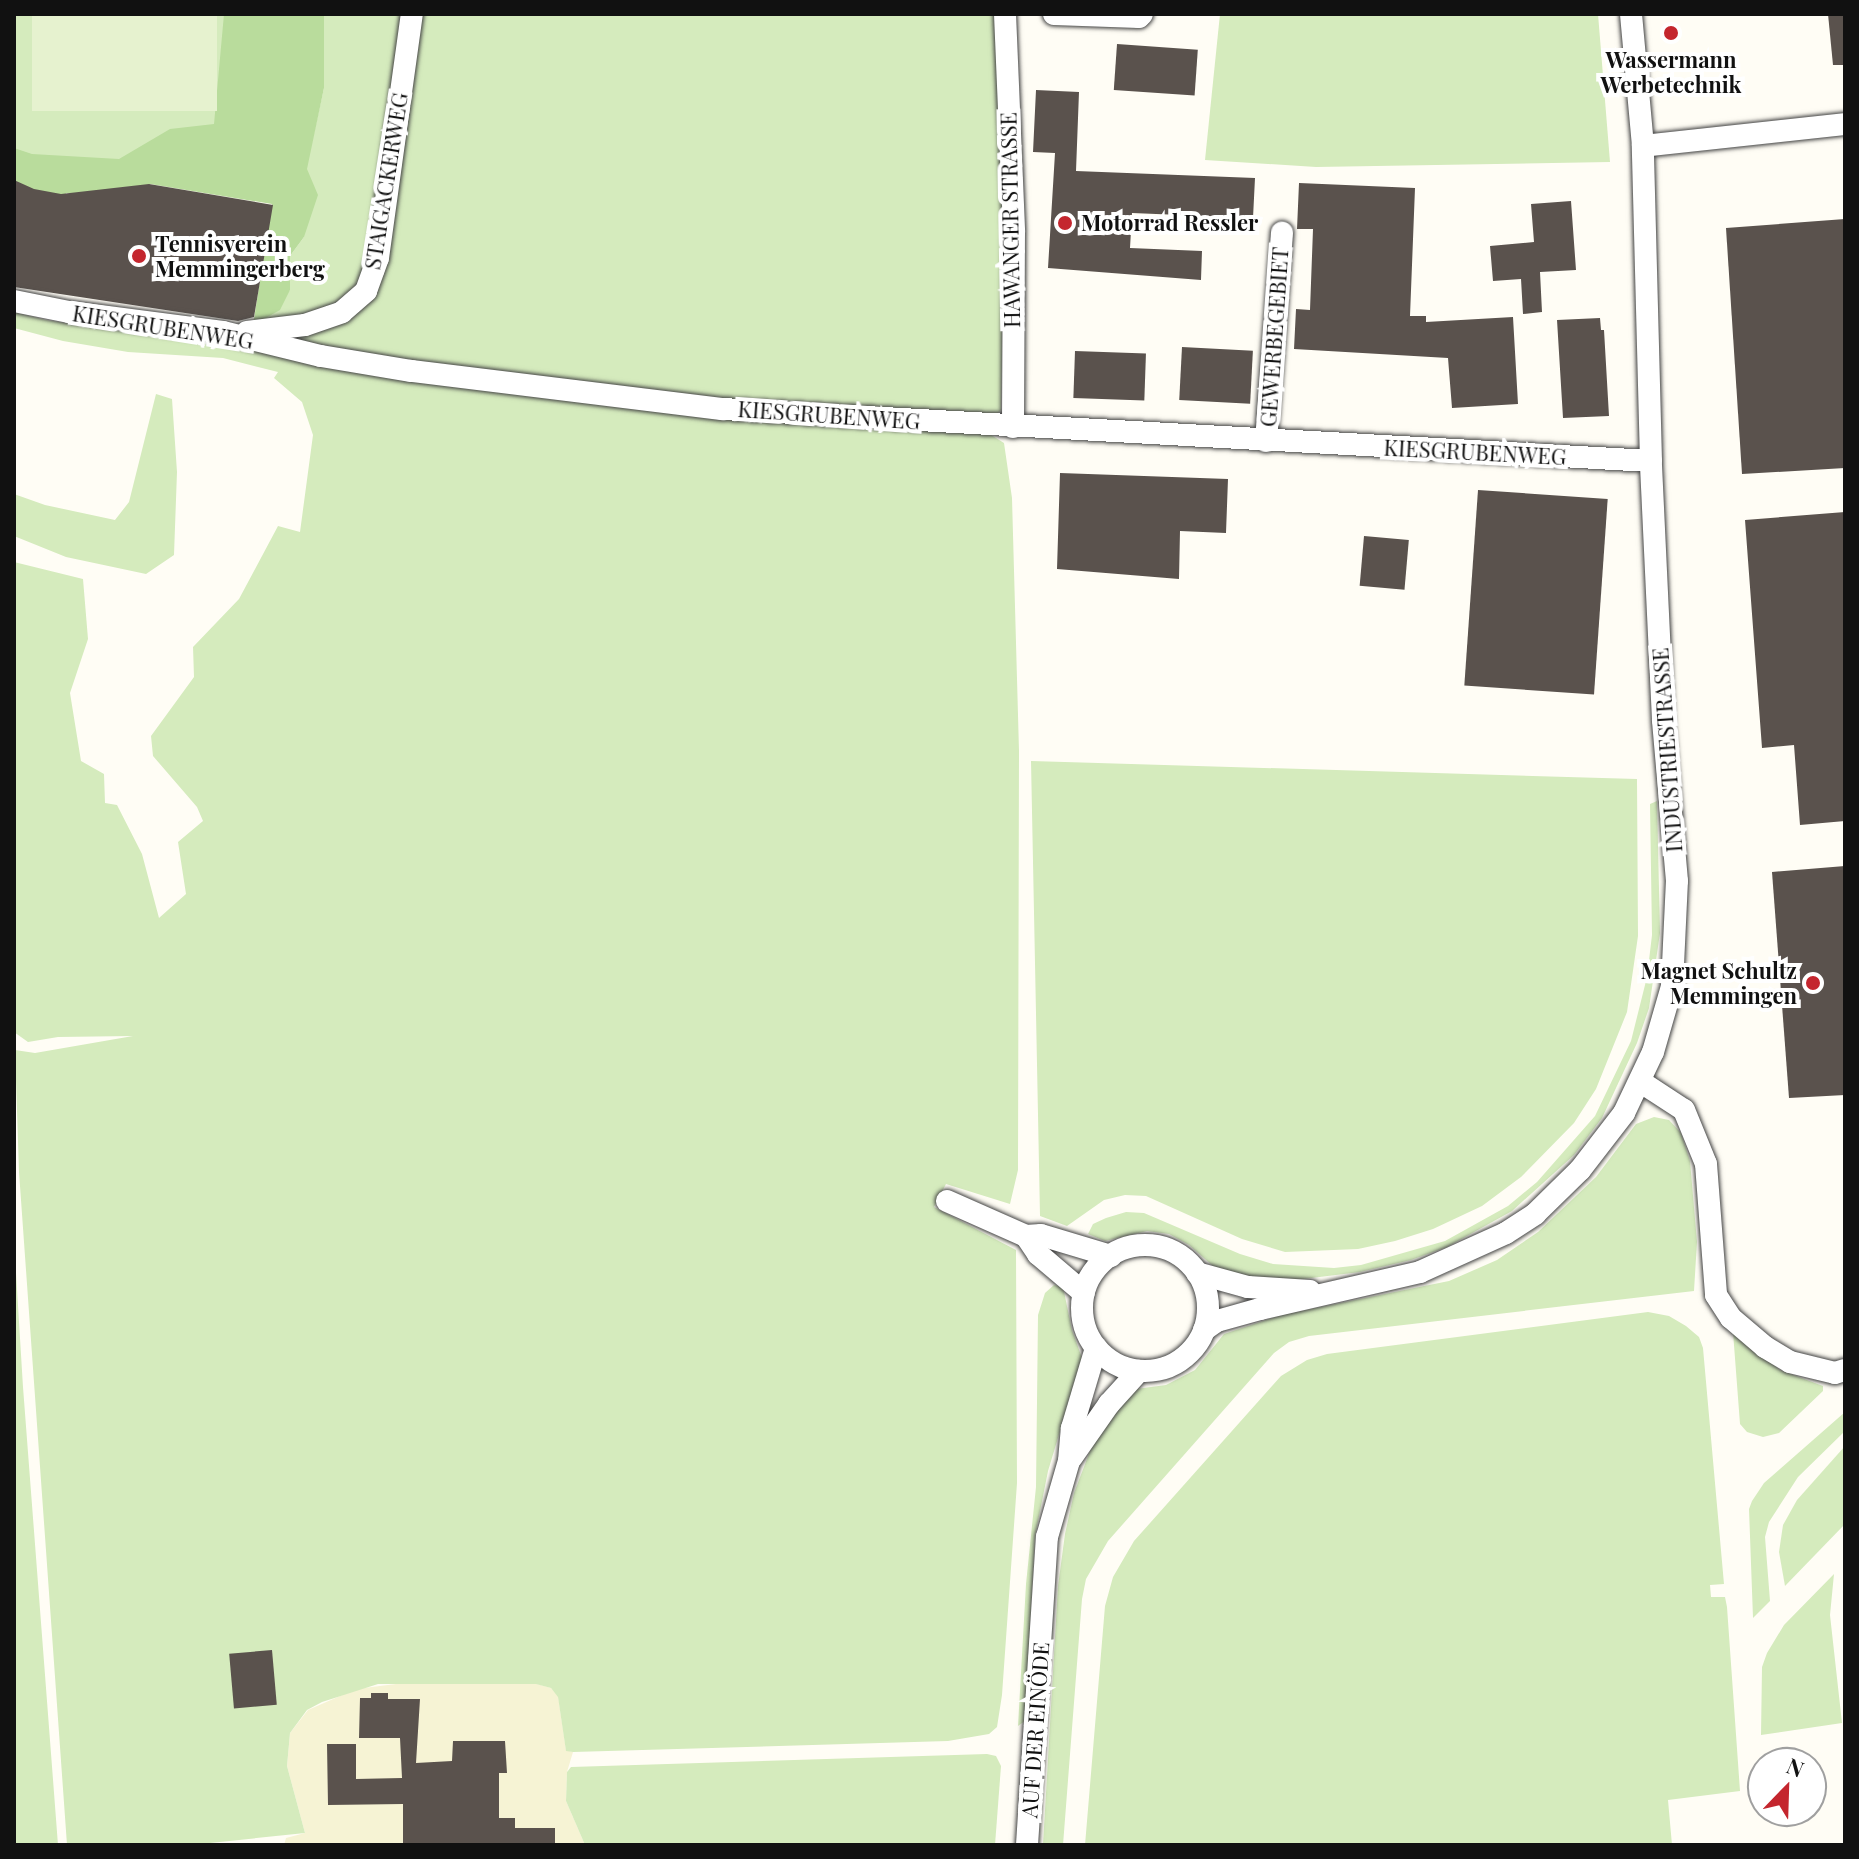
<!DOCTYPE html>
<meta charset="utf-8">
<style>
body{margin:0}
#map{position:relative;width:1859px;height:1859px;overflow:hidden;background:#fffdf5;font-family:"Playfair Display",serif}
div>[style]{position:absolute}
[style*='--x']{left:calc(var(--x)*1px);top:calc(var(--y)*1px);width:calc(var(--w)*1px);rotate:calc(var(--a)*1deg)}
.farmland>*{inset:0;background:#f6f3d4}
.green>*{inset:0;background:#d5ebbd}
.forest>*{inset:0;background:#b9dc9c}
.pitch>*{inset:0;background:#e6f2cf;transform-origin:0 0}
.building>*{inset:0;background:#5a524d;transform-origin:0 0}
.roads{filter:drop-shadow(0 0 2px #444) drop-shadow(0 0 2px #444)}
.minor>*{height:22px;margin:-11px;padding:0 11px;transform-origin:11px;border-radius:11px;background:#fff}
.minor>.ring{margin:-11px;padding:0;box-sizing:content-box;background:none;border:22px solid #fff;border-radius:50%}
.dots>*{width:22px;height:22px;translate:-50% -50%;box-sizing:border-box;border:4px solid #fff;border-radius:50%}
span{translate:-50% -50%;white-space:nowrap;text-align:center;line-height:1.15;-webkit-text-stroke:8px #fff;paint-order:stroke}
.poi-label{font-size:22px;color:#111;font-weight:700}
.left{translate:0 -50%;text-align:left}
.right{translate:-100% -50%;text-align:right}
.street-label{font-size:22px;color:#111}
.frame{position:absolute;inset:0;border:16px solid #111;pointer-events:none}
.north{position:absolute;left:1747px;top:1747px;width:80px;height:80px;box-sizing:border-box;background:#fff;border:2px solid #a0a0a0;border-radius:50%;rotate:23deg;font-size:22px;font-weight:700;line-height:32px;text-align:center;color:#111}
.north::after{content:'';display:block;margin:auto;width:28px;height:36px;background:#c4262e;clip-path:polygon(50% 0,100% 100%,50% 72%,0 100%)}
</style>
<div id="map">
<div class="farmland">
<i style="clip-path:polygon(412px 1682px,537px 1684px,551px 1688px,558px 1696px,566px 1750px,573px 1752px,567px 1772px,566px 1801px,585px 1845px,284px 1845px,286px 1838px,305px 1833px,287px 1766px,290px 1733px,308px 1710px,356px 1689px)"></i>
</div>
<div class="green">
<i style="clip-path:polygon(14px 14px,228px 14px,219px 134px,66px 191px,14px 219px)"></i>
<i style="clip-path:polygon(324px 14px,406px 14px,370px 267px,339px 307px,253px 325px,290px 290px,290px 256px,304px 237px,306px 169px,324px 88px)"></i>
<i style="clip-path:polygon(418px 14px,996px 14px,1004px 250px,1001px 410px,997px 414px,760px 405px,413px 364px,284px 337px,363px 305px)"></i>
<i style="clip-path:polygon(1220px 14px,1598px 14px,1610px 162px,1316px 167px,1205px 160px)"></i>
<i style="clip-path:polygon(14px 312px,46px 320px,263px 352px,988px 433px,1004px 443px,1012px 498px,1019px 751px,1018px 1170px,1010px 1204px,946px 1184px,934px 1207px,1016px 1250px,1017px 1483px,1002px 1695px,997px 1727px,989px 1734px,948px 1741px,573px 1752px,566px 1751px,558px 1697px,551px 1688px,536px 1684px,378px 1684px,322px 1702px,307px 1710px,290px 1733px,287px 1766px,305px 1833px,191px 1845px,67px 1845px,19px 1172px,15px 1050px,35px 1053px,133px 1036px,58px 1037px,28px 1042px,14px 1032px,14px 562px,83px 579px,88px 639px,70px 693px,81px 761px,104px 774px,105px 803px,117px 805px,142px 854px,159px 918px,186px 894px,178px 842px,203px 821px,197px 807px,153px 756px,151px 736px,194px 677px,193px 647px,239px 599px,278px 526px,300px 532px,313px 435px,302px 402px,274px 378px,278px 372px,223px 358px,128px 352px,63px 341px,14px 328px)"></i>
<i style="clip-path:polygon(156px 394px,172px 399px,177px 472px,174px 555px,146px 574px,66px 557px,14px 536px,14px 494px,45px 505px,115px 520px,129px 502px)"></i>
<i style="clip-path:polygon(1031px 761px,1637px 779px,1638px 936px,1627px 1012px,1596px 1089px,1574px 1123px,1521px 1177px,1482px 1206px,1433px 1229px,1395px 1241px,1358px 1249px,1285px 1252px,1242px 1239px,1146px 1196px,1125px 1195px,1104px 1200px,1067px 1226px,1040px 1216px)"></i>
<i style="clip-path:polygon(1657px 801px,1660px 933px,1649px 1008px,1637px 1043px,1602px 1118px,1574px 1155px,1512px 1211px,1447px 1247px,1411px 1260px,1360px 1272px,1295px 1280px,1261px 1280px,1214px 1267px,1189px 1245px,1169px 1234px,1147px 1231px,1105px 1241px,1088px 1234px,1093px 1224px,1106px 1218px,1126px 1212px,1144px 1213px,1240px 1254px,1273px 1264px,1334px 1268px,1361px 1265px,1445px 1241px,1508px 1206px,1537px 1182px,1595px 1116px,1631px 1041px,1647px 977px,1652px 935px,1650px 804px)"></i>
<i style="clip-path:polygon(1654px 1117px,1669px 1120px,1681px 1133px,1690px 1161px,1697px 1242px,1694px 1291px,1309px 1336px,1289px 1342px,1274px 1353px,1108px 1541px,1086px 1579px,1082px 1599px,1063px 1845px,1043px 1845px,1058px 1586px,1065px 1534px,1074px 1493px,1095px 1438px,1136px 1389px,1166px 1385px,1195px 1370px,1224px 1334px,1281px 1315px,1449px 1281px,1497px 1260px,1538px 1232px,1596px 1177px,1636px 1124px)"></i>
<i style="clip-path:polygon(14px 1240px,23px 1387px,58px 1845px,14px 1845px)"></i>
<i style="clip-path:polygon(1054px 1285px,1063px 1287px,1072px 1330px,1082px 1358px,1048px 1471px,1035px 1536px,1025px 1721px,1018px 1726px,1026px 1584px,1036px 1487px,1038px 1315px,1045px 1293px)"></i>
<i style="clip-path:polygon(1648px 1312px,1669px 1316px,1686px 1326px,1699px 1337px,1703px 1348px,1724px 1584px,1710px 1585px,1711px 1597px,1725px 1597px,1727px 1607px,1740px 1791px,1668px 1800px,1672px 1845px,1085px 1845px,1105px 1606px,1113px 1577px,1134px 1541px,1281px 1376px,1307px 1360px,1327px 1354px)"></i>
<i style="clip-path:polygon(1733px 1332px,1780px 1370px,1823px 1386px,1823px 1391px,1779px 1433px,1763px 1437px,1747px 1432px,1740px 1424px)"></i>
<i style="clip-path:polygon(1845px 1412px,1845px 1431px,1798px 1477px,1769px 1522px,1765px 1537px,1770px 1601px,1753px 1618px,1749px 1509px,1752px 1501px,1764px 1483px)"></i>
<i style="clip-path:polygon(1845px 1446px,1845px 1524px,1785px 1586px,1779px 1552px,1783px 1525px,1797px 1500px)"></i>
<i style="clip-path:polygon(1834px 1574px,1830px 1615px,1842px 1723px,1761px 1735px,1762px 1667px,1767px 1653px,1784px 1625px)"></i>
<i style="clip-path:polygon(987px 1754px,996px 1756px,1001px 1766px,995px 1845px,585px 1845px,566px 1801px,567px 1772px,571px 1767px)"></i>
</div>
<div class="forest">
<i style="clip-path:polygon(224px 14px,324px 14px,324px 88px,307px 169px,318px 195px,304px 237px,290px 256px,290px 290px,280px 310px,253px 325px,272px 204px,150px 184px,137px 202px,66px 193px,59px 226px,14px 225px,14px 148px,32px 154px,119px 159px,170px 129px,214px 124px)"></i>
</div>
<div class="pitch">
<i style="left:32px;top:14px;width:185px;height:97px"></i>
</div>
<div class="building">
<i style="clip-path:polygon(1828px 14px,1845px 14px,1845px 65px,1833px 65px)"></i>
<i style="left:1117px;top:44px;width:81px;height:46px;rotate:4deg"></i>
<i style="clip-path:polygon(1036px 90px,1079px 92px,1076px 171px,1255px 178px,1253px 218px,1132px 213px,1130px 248px,1202px 251px,1201px 280px,1048px 268px,1055px 153px,1033px 152px)"></i>
<i style="clip-path:polygon(14px 180px,34px 189px,61px 194px,149px 184px,273px 205px,254px 317px,238px 321px,14px 287px)"></i>
<i style="clip-path:polygon(1299px 183px,1415px 188px,1410px 316px,1426px 316px,1426px 322px,1513px 317px,1518px 404px,1452px 408px,1448px 358px,1294px 349px,1296px 309px,1310px 310px,1313px 229px,1297px 229px)"></i>
<i style="clip-path:polygon(1571px 201px,1576px 270px,1540px 272px,1542px 312px,1523px 314px,1521px 279px,1493px 281px,1490px 246px,1534px 242px,1531px 204px)"></i>
<i style="clip-path:polygon(1845px 219px,1845px 468px,1742px 474px,1726px 228px)"></i>
<i style="clip-path:polygon(1600px 318px,1601px 330px,1604px 330px,1609px 416px,1563px 418px,1557px 320px)"></i>
<i style="left:1182px;top:347px;width:71px;height:53px;rotate:3deg"></i>
<i style="left:1075px;top:351px;width:71px;height:47px;rotate:2deg"></i>
<i style="clip-path:polygon(1060px 473px,1228px 479px,1226px 533px,1180px 531px,1179px 579px,1057px 569px)"></i>
<i style="left:1478px;top:490px;width:130px;height:196px;rotate:4deg"></i>
<i style="clip-path:polygon(1845px 512px,1845px 821px,1800px 825px,1794px 745px,1762px 748px,1745px 520px)"></i>
<i style="left:1364px;top:536px;width:45px;height:50px;rotate:5deg"></i>
<i style="clip-path:polygon(1845px 866px,1845px 1095px,1789px 1098px,1772px 872px)"></i>
<i style="left:272px;top:1650px;width:55px;height:43px;rotate:85deg"></i>
<i style="clip-path:polygon(371px 1693px,388px 1693px,388px 1699px,420px 1699px,416px 1763px,452px 1761px,453px 1741px,505px 1741px,507px 1773px,499px 1773px,499px 1818px,515px 1818px,515px 1828px,555px 1828px,555px 1845px,403px 1845px,403px 1804px,328px 1805px,327px 1744px,356px 1744px,356px 1779px,402px 1778px,400px 1738px,359px 1738px,360px 1698px,371px 1698px)"></i>
</div>
<div class="roads">
<div class="minor">
<i style="--x:1005;--y:14;--w:218;--a:87.6"></i>
<i style="--x:1014;--y:232;--w:195;--a:90.3"></i>
<i style="--x:1054;--y:14;--w:85;--a:2"></i>
<i style="--x:1139;--y:17;--w:4;--a:-45"></i>
<i style="--x:1643;--y:146;--w:203;--a:-6.2"></i>
<i style="--x:14;--y:301;--w:56;--a:11.3"></i>
<i style="--x:69;--y:312;--w:155;--a:7.4"></i>
<i style="--x:223;--y:332;--w:101;--a:13.8"></i>
<i style="--x:321;--y:356;--w:92;--a:9.4"></i>
<i style="--x:412;--y:371;--w:313;--a:7"></i>
<i style="--x:723;--y:409;--w:929;--a:3.21"></i>
<i style="--x:247;--y:332;--w:58;--a:-6.9"></i>
<i style="--x:305;--y:325;--w:39;--a:-19"></i>
<i style="--x:342;--y:312;--w:32;--a:-41"></i>
<i style="--x:366;--y:291;--w:35;--a:-70"></i>
<i style="--x:378;--y:258;--w:246;--a:-82.1"></i>
<i style="--x:1266;--y:441;--w:209;--a:-85.6"></i>
<i style="--x:1641;--y:1082;--w:51;--a:33.1"></i>
<i style="--x:1684;--y:1110;--w:58;--a:67.8"></i>
<i style="--x:1706;--y:1164;--w:131;--a:85.6"></i>
<i style="--x:1716;--y:1295;--w:27;--a:57"></i>
<i style="--x:1731;--y:1318;--w:45;--a:40.5"></i>
<i style="--x:1765;--y:1347;--w:29;--a:31"></i>
<i style="--x:1790;--y:1362;--w:46;--a:13.7"></i>
<i style="--x:1835;--y:1373;--w:10;--a:-17"></i>
<i style="--x:947;--y:1201;--w:86;--a:23.9"></i>
<i style="--x:1026;--y:1236;--w:15;--a:-4"></i>
<i style="--x:1041;--y:1235;--w:73;--a:16.7"></i>
<i style="--x:1026;--y:1236;--w:22;--a:56"></i>
<i style="--x:1038;--y:1254;--w:60;--a:40.3"></i>
<i class="ring" style="left:1082px;top:1245px;width:104px;height:104px"></i>
<i style="--x:1197;--y:1273;--w:53;--a:15.4"></i>
<i style="--x:1248;--y:1287;--w:62;--a:3.7"></i>
<i style="--x:1204;--y:1330;--w:16;--a:-35"></i>
<i style="--x:1217;--y:1321;--w:45;--a:-15.6"></i>
<i style="--x:1260;--y:1309;--w:164;--a:-13"></i>
<i style="--x:1420;--y:1272;--w:94;--a:-24.4"></i>
<i style="--x:1506;--y:1233;--w:35;--a:-33"></i>
<i style="--x:1535;--y:1214;--w:63;--a:-44.4"></i>
<i style="--x:1580;--y:1170;--w:72;--a:-52.3"></i>
<i style="--x:1624;--y:1113;--w:68;--a:-64.6"></i>
<i style="--x:1653;--y:1052;--w:69;--a:-73.9"></i>
<i style="--x:1672;--y:986;--w:105;--a:-87.3"></i>
<i style="--x:1677;--y:881;--w:162;--a:-95"></i>
<i style="--x:1663;--y:720;--w:259;--a:-92.7"></i>
<i style="--x:1651;--y:461;--w:315;--a:-91.5"></i>
<i style="--x:1643;--y:146;--w:133;--a:-95.2"></i>
<i style="--x:1072;--y:1457;--w:65;--a:-55.1"></i>
<i style="--x:1109;--y:1404;--w:45;--a:-47.7"></i>
<i style="--x:1027;--y:1845;--w:309;--a:-86.3"></i>
<i style="--x:1047;--y:1537;--w:79;--a:-73.9"></i>
<i style="--x:1069;--y:1461;--w:33;--a:-85"></i>
<i style="--x:1072;--y:1428;--w:84;--a:-73.3"></i>
</div>
</div>
<div class="dots">
<i style="left:1671px;top:33px;background:#c4262e"></i>
<i style="left:1065px;top:223px;background:#c4262e"></i>
<i style="left:139px;top:256px;background:#c4262e"></i>
<i style="left:1813px;top:983px;background:#c4262e"></i>
</div>
<div class="poi-label">
<span style="left:1671px;top:72px">Wassermann<br>Werbetechnik</span>
<span class="left" style="left:1081px;top:223px">Motorrad Ressler</span>
<span class="left" style="left:155px;top:256px">Tennisverein<br>Memmingerberg</span>
<span class="right" style="left:1797px;top:983px">Magnet Schultz<br>Memmingen</span>
</div>
<div class="street-label">
<span style="left:386px;top:181px;rotate:-81deg">STAIGACKERWEG</span>
<span style="left:1010px;top:220px;rotate:-91deg">HAWANGER STRASSE</span>
<span style="left:163px;top:327px;rotate:9deg">KIESGRUBENWEG</span>
<span style="left:1274px;top:337px;rotate:-86deg">GEWERBEGEBIET</span>
<span style="left:829px;top:415px;rotate:4deg">KIESGRUBENWEG</span>
<span style="left:1475px;top:452px;rotate:3deg">KIESGRUBENWEG</span>
<span style="left:1667px;top:750px;rotate:-94deg">INDUSTRIESTRASSE</span>
<span style="left:1035px;top:1730px;rotate:-86deg">AUF DER EINÖDE</span>
</div>
<div class="frame"></div>
<div class="north">N</div>
</div>
